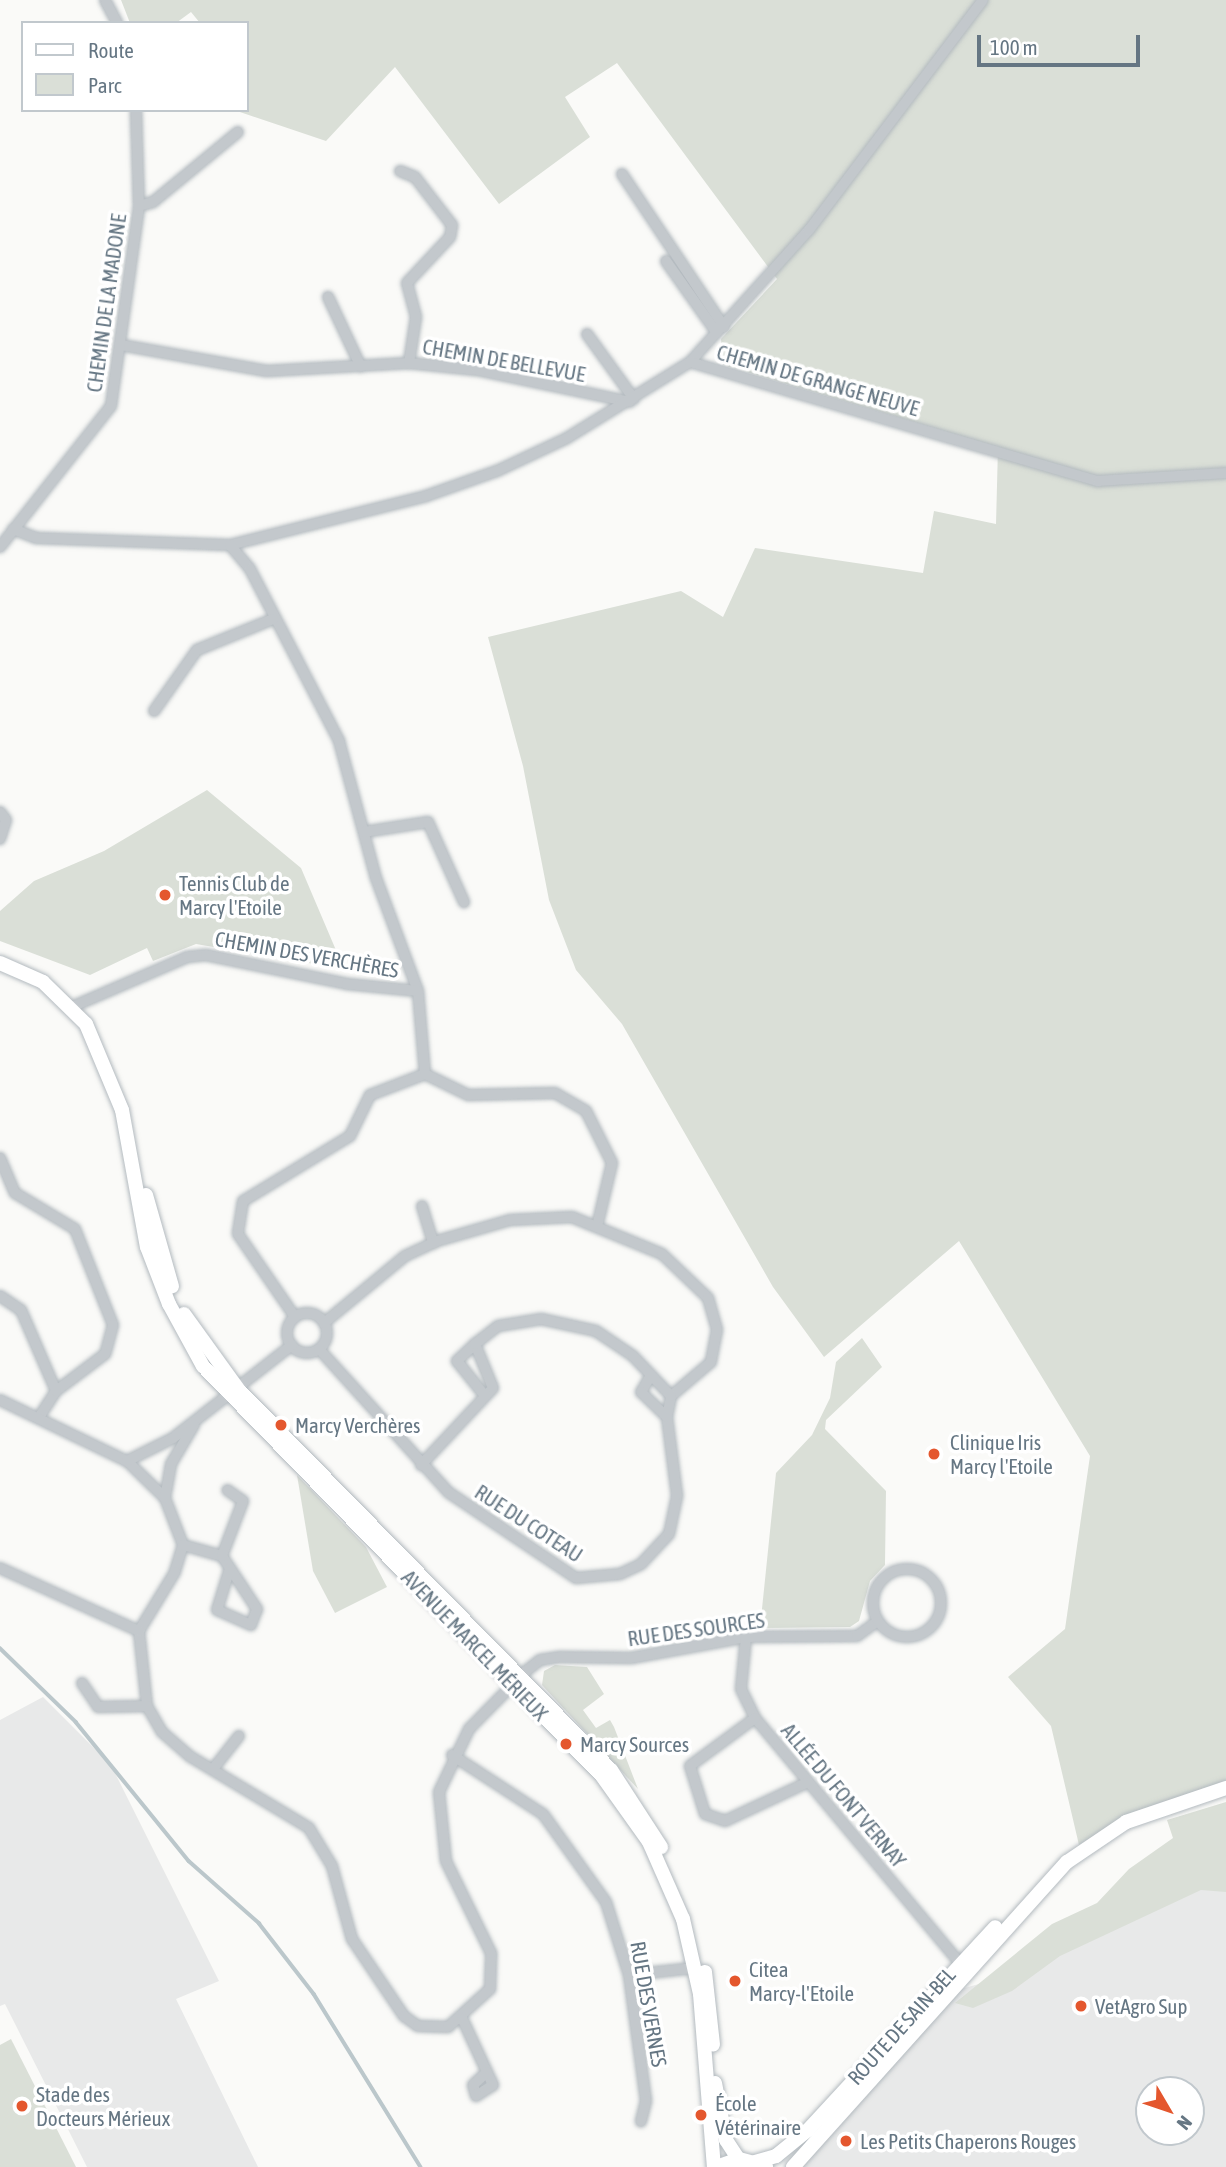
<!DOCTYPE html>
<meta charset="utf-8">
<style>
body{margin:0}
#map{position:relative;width:1226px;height:2167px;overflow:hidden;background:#fafaf8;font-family:"Asap Condensed",sans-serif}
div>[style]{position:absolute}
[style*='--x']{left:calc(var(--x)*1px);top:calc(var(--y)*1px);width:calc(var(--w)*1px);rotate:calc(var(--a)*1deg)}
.built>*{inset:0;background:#e8e9e9}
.green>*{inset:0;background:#dadfd7}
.stream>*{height:3.5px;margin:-1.75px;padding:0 1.75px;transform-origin:1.75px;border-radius:1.75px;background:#bbc7cb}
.roads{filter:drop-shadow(0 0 2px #b3babf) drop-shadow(0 0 2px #b3babf)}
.street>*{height:10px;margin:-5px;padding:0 5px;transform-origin:5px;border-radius:5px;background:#c3c8cc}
.street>.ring{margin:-5px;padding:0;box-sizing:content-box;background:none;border:10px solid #c3c8cc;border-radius:50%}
.secondary>*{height:14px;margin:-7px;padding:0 7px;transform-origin:7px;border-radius:7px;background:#fff}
.primary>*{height:16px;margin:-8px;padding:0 8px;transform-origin:8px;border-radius:8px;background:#fff}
.dots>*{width:19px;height:19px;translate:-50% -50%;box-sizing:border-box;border:4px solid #fff;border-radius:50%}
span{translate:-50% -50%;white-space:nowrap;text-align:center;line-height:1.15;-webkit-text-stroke:7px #fff;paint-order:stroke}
.street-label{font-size:21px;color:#657683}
.poi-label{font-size:21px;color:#657683}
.left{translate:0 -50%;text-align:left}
.legend{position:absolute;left:21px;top:21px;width:228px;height:91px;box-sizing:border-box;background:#fff;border:2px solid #c1c8cd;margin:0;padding:9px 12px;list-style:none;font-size:21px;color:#657683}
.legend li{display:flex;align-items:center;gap:14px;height:35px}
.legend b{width:35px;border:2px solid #c1c8cd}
.north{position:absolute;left:1135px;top:2076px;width:70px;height:70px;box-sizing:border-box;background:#fff;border:2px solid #c1c8cd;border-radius:50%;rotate:129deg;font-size:19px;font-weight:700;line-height:28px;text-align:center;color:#657683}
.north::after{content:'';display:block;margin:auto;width:24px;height:32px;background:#e4572e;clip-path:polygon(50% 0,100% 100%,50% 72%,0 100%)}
.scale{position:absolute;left:977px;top:35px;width:163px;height:32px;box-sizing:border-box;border:4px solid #657683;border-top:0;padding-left:9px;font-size:21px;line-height:24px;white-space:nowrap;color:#657683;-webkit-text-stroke:5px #fff;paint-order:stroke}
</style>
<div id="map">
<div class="built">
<i style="clip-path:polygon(43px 1697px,111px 1765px,219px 1981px,176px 1999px,258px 2167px,87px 2167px,5px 2004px,0 2006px,0 1720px)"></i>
<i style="clip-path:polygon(evenodd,1226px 1844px,1226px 2167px,803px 2167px,954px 1991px,993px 1980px,1226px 1844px,1149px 2090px,1191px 2090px,1191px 2132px,1149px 2132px,1149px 2090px)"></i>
</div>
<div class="green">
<i style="clip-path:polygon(121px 0,1226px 0,1226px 1782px,1125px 1817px,1079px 1845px,1051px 1726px,1008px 1677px,1065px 1629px,1090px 1456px,959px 1241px,824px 1357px,773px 1287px,622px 1024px,576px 970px,549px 900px,523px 766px,488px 637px,681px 591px,723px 617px,755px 548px,923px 573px,934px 511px,996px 524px,998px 447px,723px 365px,721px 339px,777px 279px,617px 63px,565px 97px,590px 137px,499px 204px,395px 67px,326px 141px,234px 110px,247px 110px,247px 23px,200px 23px,191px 12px,176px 23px,130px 23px)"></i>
<i style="clip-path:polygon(207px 790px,301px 868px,344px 969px,196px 944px,153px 961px,147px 948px,90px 975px,0 941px,0 911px,34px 881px,104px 851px)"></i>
<i style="clip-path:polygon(862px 1338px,882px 1367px,826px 1420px,825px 1429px,886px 1491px,885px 1565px,870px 1581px,859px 1621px,850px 1627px,760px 1628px,776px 1473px,812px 1435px,830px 1398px,836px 1362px)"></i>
<i style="clip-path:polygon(297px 1475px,366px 1547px,387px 1587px,335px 1613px,313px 1571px)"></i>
<i style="clip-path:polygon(555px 1665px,587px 1667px,604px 1694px,583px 1710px,596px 1728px,610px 1720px,614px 1727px,638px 1789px,542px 1685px,544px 1671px)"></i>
<i style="clip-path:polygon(1226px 1802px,1226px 1892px,1201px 1890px,1060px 1956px,1012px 1991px,973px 2008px,955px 2003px,1052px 1924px,1097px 1903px,1129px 1869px,1173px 1838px,1167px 1820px)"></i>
<i style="clip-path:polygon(11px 2039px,76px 2167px,0 2167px,0 2045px)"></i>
</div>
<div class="stream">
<i style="--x:0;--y:1648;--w:106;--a:44.2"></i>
<i style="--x:76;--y:1722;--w:179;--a:50.9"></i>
<i style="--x:189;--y:1861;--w:94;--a:41.5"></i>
<i style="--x:259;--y:1923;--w:90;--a:52.2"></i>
<i style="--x:314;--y:1994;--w:203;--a:58.3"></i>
</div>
<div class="roads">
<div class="street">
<i style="--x:105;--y:0;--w:26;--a:62"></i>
<i style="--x:400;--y:171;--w:16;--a:22"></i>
<i style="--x:415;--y:177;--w:61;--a:52.4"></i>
<i style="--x:452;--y:225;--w:12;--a:99"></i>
<i style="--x:450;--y:237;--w:63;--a:133.1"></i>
<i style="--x:407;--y:283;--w:35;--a:75"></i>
<i style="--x:416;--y:317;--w:47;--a:98.7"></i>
<i style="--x:622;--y:174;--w:184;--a:56.3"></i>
<i style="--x:139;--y:206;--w:15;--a:-16"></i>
<i style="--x:153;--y:202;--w:110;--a:-39.5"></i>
<i style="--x:666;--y:261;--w:88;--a:54.7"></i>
<i style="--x:328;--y:297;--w:77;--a:64.8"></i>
<i style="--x:587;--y:334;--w:80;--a:54.1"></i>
<i style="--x:121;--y:345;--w:148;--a:10.1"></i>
<i style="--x:267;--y:371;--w:142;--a:-3.2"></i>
<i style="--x:409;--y:363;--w:68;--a:5.9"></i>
<i style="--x:477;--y:370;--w:156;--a:11.8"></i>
<i style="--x:690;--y:362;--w:178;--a:-48"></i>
<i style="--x:809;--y:230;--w:288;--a:-52.9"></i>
<i style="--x:13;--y:529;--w:25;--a:21"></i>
<i style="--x:36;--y:538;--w:194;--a:2.1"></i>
<i style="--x:230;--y:545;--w:202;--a:-14"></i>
<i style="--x:426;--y:496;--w:75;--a:-19.4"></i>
<i style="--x:497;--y:471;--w:77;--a:-25.2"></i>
<i style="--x:567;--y:438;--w:145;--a:-31.7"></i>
<i style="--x:690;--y:362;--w:425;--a:16.3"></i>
<i style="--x:1098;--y:481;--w:128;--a:-3.6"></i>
<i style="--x:230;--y:545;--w:31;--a:50"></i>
<i style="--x:250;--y:569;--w:194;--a:62.6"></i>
<i style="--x:339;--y:741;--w:142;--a:74.9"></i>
<i style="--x:376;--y:878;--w:121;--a:69.6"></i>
<i style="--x:418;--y:991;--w:83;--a:85.2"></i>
<i style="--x:425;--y:1074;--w:59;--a:159.1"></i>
<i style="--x:370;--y:1095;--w:46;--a:116"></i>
<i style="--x:350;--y:1136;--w:125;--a:148.7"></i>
<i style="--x:243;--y:1201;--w:33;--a:99"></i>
<i style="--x:238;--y:1234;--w:101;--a:55.5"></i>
<i style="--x:0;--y:547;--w:179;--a:-51.8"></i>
<i style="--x:111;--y:406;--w:202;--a:-82"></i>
<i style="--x:139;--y:206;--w:96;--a:-91.8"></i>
<i style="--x:154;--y:711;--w:75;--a:-54.8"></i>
<i style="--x:197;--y:650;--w:82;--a:-22.2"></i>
<i style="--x:0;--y:812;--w:10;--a:53"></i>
<i style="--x:6;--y:820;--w:20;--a:108"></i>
<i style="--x:364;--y:832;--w:65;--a:-8.9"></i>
<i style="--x:428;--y:822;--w:88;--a:65.8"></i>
<i style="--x:74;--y:1006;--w:123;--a:-23.4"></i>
<i style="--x:187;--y:957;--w:19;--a:-6"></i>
<i style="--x:206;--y:955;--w:144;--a:11.6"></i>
<i style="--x:347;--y:984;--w:71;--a:5.6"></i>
<i style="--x:425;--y:1074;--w:48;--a:26"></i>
<i style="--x:468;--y:1095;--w:87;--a:-1.3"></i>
<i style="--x:555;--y:1093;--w:36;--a:30"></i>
<i style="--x:586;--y:1111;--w:58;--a:63.4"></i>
<i style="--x:612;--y:1163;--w:61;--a:103.3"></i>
<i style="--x:0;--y:1158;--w:38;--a:67"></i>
<i style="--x:15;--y:1193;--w:70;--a:31"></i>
<i style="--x:75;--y:1229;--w:103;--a:68.4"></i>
<i style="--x:113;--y:1325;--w:30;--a:105"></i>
<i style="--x:105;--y:1354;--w:61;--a:142.9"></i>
<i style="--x:56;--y:1391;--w:30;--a:123"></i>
<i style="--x:422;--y:1206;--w:39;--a:73"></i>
<i style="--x:0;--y:1296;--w:25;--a:34"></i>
<i style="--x:21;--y:1310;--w:88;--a:66.6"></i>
<i class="ring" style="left:287px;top:1313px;width:30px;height:30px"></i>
<i style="--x:324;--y:1323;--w:105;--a:-39.6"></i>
<i style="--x:405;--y:1256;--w:35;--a:-25"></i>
<i style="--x:437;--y:1241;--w:76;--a:-16"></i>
<i style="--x:510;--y:1220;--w:62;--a:-2.8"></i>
<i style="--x:572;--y:1217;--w:97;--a:22.3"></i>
<i style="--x:662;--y:1254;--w:64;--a:43.7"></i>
<i style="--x:708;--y:1298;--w:33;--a:74"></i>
<i style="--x:717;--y:1330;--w:33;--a:101"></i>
<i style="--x:711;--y:1362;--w:52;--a:139.6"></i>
<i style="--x:475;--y:1344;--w:25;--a:137"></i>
<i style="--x:457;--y:1361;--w:45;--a:51.3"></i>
<i style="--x:319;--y:1349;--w:193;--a:47.9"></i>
<i style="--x:448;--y:1492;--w:154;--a:33.9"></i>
<i style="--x:576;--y:1578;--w:44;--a:-5.2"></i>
<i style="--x:620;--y:1574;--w:23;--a:-25"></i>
<i style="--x:641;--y:1564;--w:41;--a:-47"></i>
<i style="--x:669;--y:1534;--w:40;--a:-78"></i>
<i style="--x:677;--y:1495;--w:79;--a:-97.3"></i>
<i style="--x:667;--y:1417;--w:21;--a:-79"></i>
<i style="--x:651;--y:1375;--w:20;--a:120"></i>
<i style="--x:641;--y:1392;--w:36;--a:44"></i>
<i style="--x:0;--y:1400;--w:141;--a:25.7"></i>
<i style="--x:127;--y:1461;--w:53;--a:44.2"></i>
<i style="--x:165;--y:1498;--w:50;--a:69"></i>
<i style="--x:183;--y:1545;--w:28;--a:107"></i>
<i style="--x:175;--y:1572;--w:69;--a:121.4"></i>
<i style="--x:139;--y:1631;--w:75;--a:83.9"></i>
<i style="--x:147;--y:1706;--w:30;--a:60"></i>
<i style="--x:162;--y:1732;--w:38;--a:41"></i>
<i style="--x:191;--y:1757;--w:138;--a:31"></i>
<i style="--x:309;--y:1828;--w:44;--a:58.8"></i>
<i style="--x:332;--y:1866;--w:76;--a:74.7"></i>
<i style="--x:352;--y:1939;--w:93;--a:56"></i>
<i style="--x:404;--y:2016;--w:17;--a:36"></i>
<i style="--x:418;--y:2026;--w:30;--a:2"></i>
<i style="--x:448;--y:2027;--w:57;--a:-42.1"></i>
<i style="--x:490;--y:1989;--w:36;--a:-88"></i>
<i style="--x:491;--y:1953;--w:102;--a:-116.1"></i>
<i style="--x:446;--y:1861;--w:69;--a:-95.8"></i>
<i style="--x:439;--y:1792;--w:70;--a:-64.5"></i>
<i style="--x:469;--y:1729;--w:81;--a:-45.5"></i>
<i style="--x:526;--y:1671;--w:18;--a:-38"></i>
<i style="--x:540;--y:1660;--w:20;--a:-9"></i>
<i style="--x:560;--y:1657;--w:71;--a:0.8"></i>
<i style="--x:631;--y:1658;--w:117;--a:-10.3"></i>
<i style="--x:746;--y:1637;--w:111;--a:-0.5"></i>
<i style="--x:857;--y:1636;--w:26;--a:-36"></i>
<i style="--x:127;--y:1461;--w:51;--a:-26.6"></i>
<i style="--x:173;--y:1438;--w:151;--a:-38"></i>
<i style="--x:421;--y:1465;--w:105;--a:-46.9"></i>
<i style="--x:493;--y:1388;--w:48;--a:-112.2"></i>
<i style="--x:475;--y:1344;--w:29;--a:-38"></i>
<i style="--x:498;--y:1326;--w:44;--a:-9.2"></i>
<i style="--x:541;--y:1319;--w:56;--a:12.3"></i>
<i style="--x:596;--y:1331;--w:45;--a:34"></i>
<i style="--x:633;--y:1356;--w:55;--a:46.5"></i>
<i style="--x:165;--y:1498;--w:35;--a:-80"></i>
<i style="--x:171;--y:1464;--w:45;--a:-59.5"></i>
<i style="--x:183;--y:1545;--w:41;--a:15.8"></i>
<i style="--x:222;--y:1556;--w:64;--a:56.6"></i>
<i style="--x:257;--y:1609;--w:17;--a:111"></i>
<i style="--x:251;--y:1625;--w:37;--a:-156"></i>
<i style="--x:217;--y:1610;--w:44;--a:-72.8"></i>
<i style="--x:222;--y:1556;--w:59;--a:-69.1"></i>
<i style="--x:243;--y:1501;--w:19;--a:-145"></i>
<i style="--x:0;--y:1568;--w:153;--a:24.4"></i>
<i class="ring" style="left:873px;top:1569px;width:58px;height:58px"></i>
<i style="--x:746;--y:1637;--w:52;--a:95.5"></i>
<i style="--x:741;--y:1689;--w:32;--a:64"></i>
<i style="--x:755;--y:1718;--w:323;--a:50.1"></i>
<i style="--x:82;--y:1683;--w:29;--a:56"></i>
<i style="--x:98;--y:1707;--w:49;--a:-1.2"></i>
<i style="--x:755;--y:1718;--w:81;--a:143.6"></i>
<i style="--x:690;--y:1766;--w:50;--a:72.6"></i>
<i style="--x:705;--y:1814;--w:21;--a:19"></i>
<i style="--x:725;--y:1821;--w:89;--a:-25.1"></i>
<i style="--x:452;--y:1755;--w:108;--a:33"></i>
<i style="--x:543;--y:1814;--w:108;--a:54.4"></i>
<i style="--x:606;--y:1902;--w:77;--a:72.5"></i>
<i style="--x:629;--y:1975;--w:127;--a:82.3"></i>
<i style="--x:646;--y:2101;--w:21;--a:104"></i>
<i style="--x:213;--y:1769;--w:42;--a:-51.8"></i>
<i style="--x:629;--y:1975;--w:65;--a:-6.1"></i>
<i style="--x:462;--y:2018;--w:74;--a:65.2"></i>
<i style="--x:493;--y:2085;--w:20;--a:147"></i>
<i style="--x:476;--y:2096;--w:11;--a:-105"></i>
<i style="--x:473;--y:2085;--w:19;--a:-43"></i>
</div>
<div class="secondary">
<i style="--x:0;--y:963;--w:47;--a:23.8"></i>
<i style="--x:43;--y:982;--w:60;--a:44.3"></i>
<i style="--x:86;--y:1024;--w:93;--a:67.3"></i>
<i style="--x:122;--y:1110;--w:139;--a:79.7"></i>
<i style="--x:147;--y:1247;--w:61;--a:68.9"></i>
<i style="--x:169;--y:1304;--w:71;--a:61.3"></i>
<i style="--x:203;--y:1366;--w:572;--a:45.78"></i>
<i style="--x:602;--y:1776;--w:81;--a:54.5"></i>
<i style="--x:649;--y:1842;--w:84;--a:66.2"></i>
<i style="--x:683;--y:1919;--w:77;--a:77.2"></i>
<i style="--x:700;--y:1994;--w:174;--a:85.4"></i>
<i style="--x:146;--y:1195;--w:95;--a:74.1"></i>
<i style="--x:184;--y:1314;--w:92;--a:54.2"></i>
<i style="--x:238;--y:1389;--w:533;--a:45.61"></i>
<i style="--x:611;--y:1770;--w:92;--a:57"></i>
<i style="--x:705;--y:1972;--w:73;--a:83.7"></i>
<i style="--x:715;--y:2083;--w:58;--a:79.1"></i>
<i style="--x:726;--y:2140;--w:24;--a:57"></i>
<i style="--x:755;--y:2162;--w:22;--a:-16"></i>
<i style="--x:776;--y:2156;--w:41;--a:-39.1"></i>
<i style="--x:808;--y:2130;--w:276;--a:-47.3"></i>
<i style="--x:793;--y:2167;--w:410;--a:-48.1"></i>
<i style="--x:1067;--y:1862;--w:71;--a:-34.1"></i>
<i style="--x:1126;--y:1822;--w:106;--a:-18.8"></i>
</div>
<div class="primary">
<i style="--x:719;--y:2167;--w:21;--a:-19"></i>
<i style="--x:739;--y:2160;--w:27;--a:15"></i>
</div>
</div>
<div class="dots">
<i style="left:165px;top:895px;background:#e4572e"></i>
<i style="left:281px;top:1425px;background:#e4572e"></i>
<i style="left:934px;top:1454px;background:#e4572e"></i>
<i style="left:566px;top:1744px;background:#e4572e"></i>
<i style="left:735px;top:1981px;background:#e4572e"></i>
<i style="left:1081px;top:2006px;background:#e4572e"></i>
<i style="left:22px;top:2106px;background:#e4572e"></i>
<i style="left:701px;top:2115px;background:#e4572e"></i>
<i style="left:846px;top:2141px;background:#e4572e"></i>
</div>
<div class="street-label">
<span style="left:106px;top:303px;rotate:-82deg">CHEMIN DE LA MADONE</span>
<span style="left:504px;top:360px;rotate:10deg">CHEMIN DE BELLEVUE</span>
<span style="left:818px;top:380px;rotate:16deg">CHEMIN DE GRANGE NEUVE</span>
<span style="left:307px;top:954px;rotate:10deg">CHEMIN DES VERCHÈRES</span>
<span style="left:529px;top:1523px;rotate:33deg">RUE DU COTEAU</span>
<span style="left:696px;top:1629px;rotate:-8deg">RUE DES SOURCES</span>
<span style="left:475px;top:1645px;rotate:46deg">AVENUE MARCEL MÉRIEUX</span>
<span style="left:844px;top:1795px;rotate:50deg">ALLÉE DU FONT VERNAY</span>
<span style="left:649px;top:2004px;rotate:80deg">RUE DES VERNES</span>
<span style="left:901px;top:2026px;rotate:-48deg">ROUTE DE SAIN-BEL</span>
</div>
<div class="poi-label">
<span class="left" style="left:179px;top:895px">Tennis Club de<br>Marcy l'Etoile</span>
<span class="left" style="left:295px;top:1425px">Marcy Verchères</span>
<span class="left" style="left:950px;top:1454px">Clinique Iris<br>Marcy l'Etoile</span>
<span class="left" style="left:580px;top:1744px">Marcy Sources</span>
<span class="left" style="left:749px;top:1981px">Citea<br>Marcy-l'Etoile</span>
<span class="left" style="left:1095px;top:2006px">VetAgro Sup</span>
<span class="left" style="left:36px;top:2106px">Stade des<br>Docteurs Mérieux</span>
<span class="left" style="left:715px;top:2115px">École<br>Vétérinaire</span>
<span class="left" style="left:860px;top:2141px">Les Petits Chaperons Rouges</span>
</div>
<ul class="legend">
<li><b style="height:9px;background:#fff"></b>Route</li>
<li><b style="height:19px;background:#dadfd7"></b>Parc</li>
</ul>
<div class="north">N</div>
<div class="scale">100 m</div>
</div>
